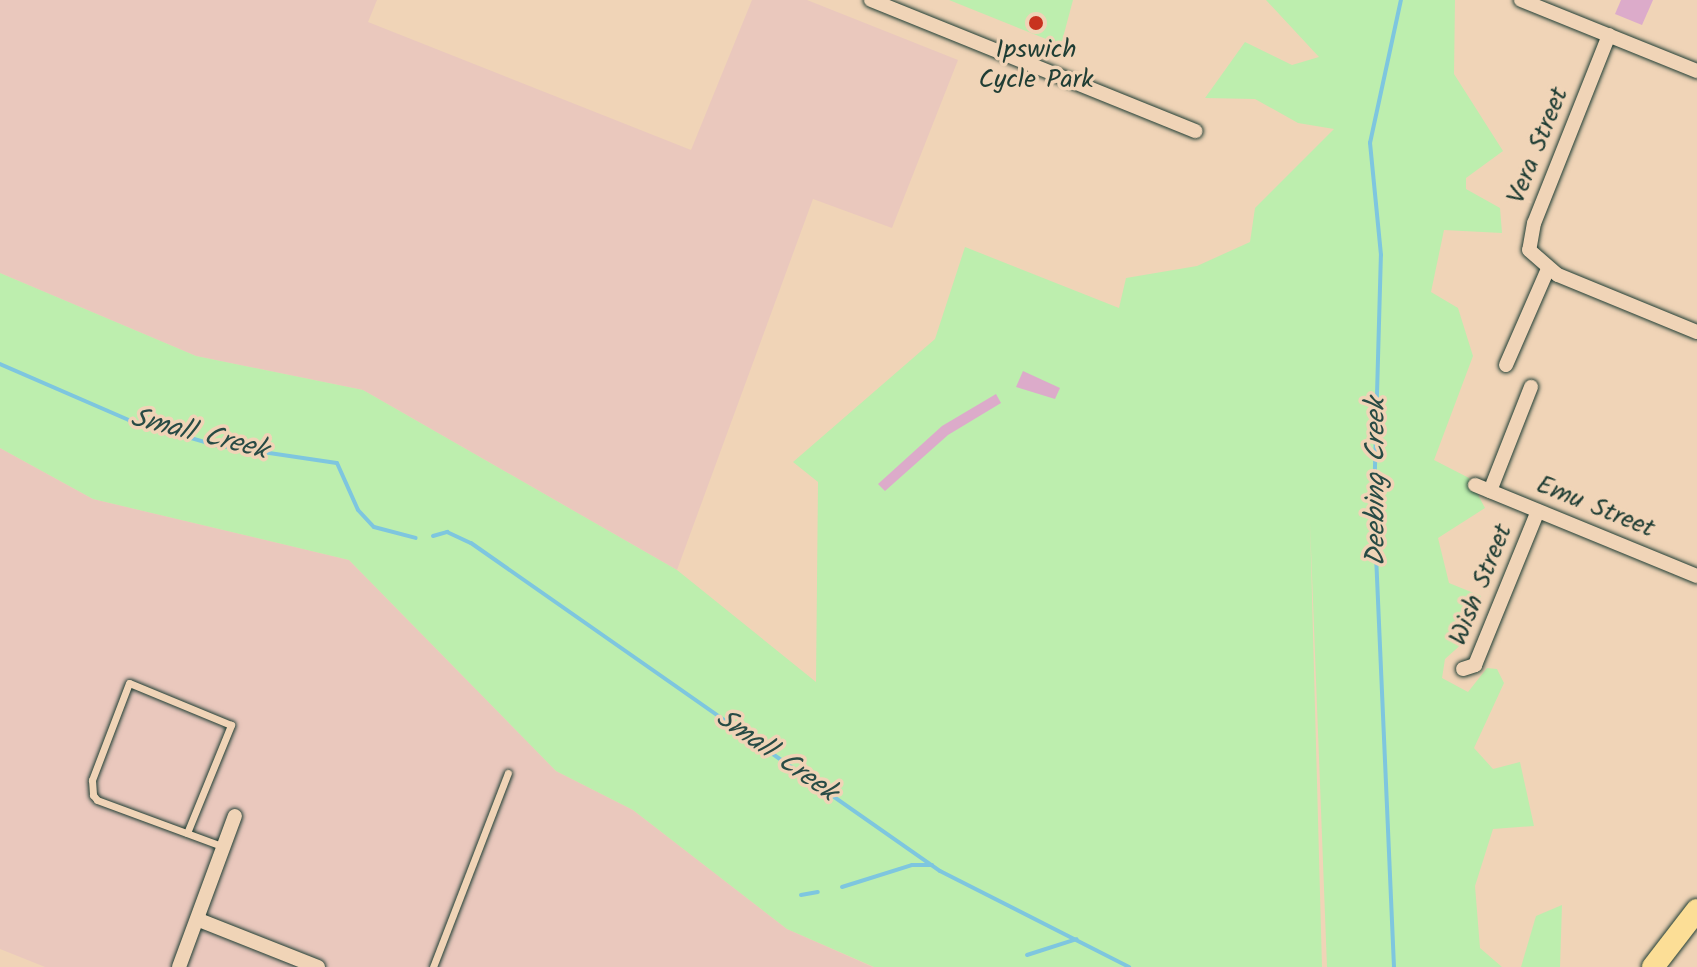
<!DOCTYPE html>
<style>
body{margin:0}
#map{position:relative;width:1697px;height:967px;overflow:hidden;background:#f0d4b7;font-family:Kalam,sans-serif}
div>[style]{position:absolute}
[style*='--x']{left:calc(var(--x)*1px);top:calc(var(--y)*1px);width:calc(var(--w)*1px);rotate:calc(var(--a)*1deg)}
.built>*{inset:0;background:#eac8bd}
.green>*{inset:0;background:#bdeeae}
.stream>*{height:4px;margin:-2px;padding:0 2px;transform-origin:2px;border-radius:2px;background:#7ec6df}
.building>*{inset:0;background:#dcabca}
.roads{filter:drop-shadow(0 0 2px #1f3d34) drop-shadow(0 0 2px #1f3d34)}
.service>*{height:7px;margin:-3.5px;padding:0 3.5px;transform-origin:3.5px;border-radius:3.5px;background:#f0d4b7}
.minor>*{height:14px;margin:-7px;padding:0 7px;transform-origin:7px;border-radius:7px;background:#f0d4b7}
.primary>*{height:22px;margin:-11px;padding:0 11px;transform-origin:11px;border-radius:11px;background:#fcde96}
.dots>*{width:22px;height:22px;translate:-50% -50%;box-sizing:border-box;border:4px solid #f0d4b7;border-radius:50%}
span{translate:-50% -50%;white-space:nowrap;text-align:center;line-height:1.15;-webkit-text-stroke:7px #f0d4b7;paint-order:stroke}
.poi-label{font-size:26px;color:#1f3d34}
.street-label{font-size:26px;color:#1f3d34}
.water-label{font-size:28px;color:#284b45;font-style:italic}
</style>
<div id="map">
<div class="built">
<i style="clip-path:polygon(0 0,377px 0,368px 22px,691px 150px,752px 0,807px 0,958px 60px,892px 228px,813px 199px,677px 570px,363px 390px,196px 356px,0 273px)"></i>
<i style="clip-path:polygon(0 448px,93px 499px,349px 560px,556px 771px,633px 810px,787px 929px,873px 967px,45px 967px,0 949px)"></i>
</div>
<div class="green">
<i style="clip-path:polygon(949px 0,1073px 0,1061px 45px)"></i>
<i style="clip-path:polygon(1266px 0,1455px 0,1454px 74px,1503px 151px,1466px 178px,1466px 189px,1500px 208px,1502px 233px,1444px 230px,1431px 292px,1458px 308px,1473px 356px,1434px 460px,1469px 478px,1485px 508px,1438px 538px,1449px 583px,1481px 596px,1465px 641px,1445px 659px,1442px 678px,1468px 692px,1487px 668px,1497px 669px,1504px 683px,1474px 748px,1493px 769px,1520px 762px,1534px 826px,1493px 829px,1475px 886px,1480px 948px,1502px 967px,1327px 967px,1310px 523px,1322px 967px,874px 967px,787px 929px,633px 810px,556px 771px,349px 560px,93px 499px,0 448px,0 273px,196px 356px,363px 390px,677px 570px,816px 682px,818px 482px,793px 462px,935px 339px,965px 247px,1119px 308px,1126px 278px,1197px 266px,1250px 242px,1255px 208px,1334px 129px,1298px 123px,1255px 99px,1205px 98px,1245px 42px,1292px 65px,1319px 57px)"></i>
<i style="clip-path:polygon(1562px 905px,1560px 967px,1521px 967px,1536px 916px)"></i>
</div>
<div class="stream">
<i style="--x:0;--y:364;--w:141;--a:23.5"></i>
<i style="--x:129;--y:420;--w:90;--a:16.2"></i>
<i style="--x:215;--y:445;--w:123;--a:8.4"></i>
<i style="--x:337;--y:463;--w:51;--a:65.9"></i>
<i style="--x:358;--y:510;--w:23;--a:47"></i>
<i style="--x:374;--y:527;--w:43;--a:14.7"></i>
<i style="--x:433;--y:536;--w:15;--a:-16"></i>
<i style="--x:447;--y:532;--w:26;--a:25"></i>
<i style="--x:471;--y:543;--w:572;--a:34.97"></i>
<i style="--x:940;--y:871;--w:212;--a:26.9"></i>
<i style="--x:842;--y:887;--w:73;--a:-17.4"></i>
<i style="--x:912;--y:865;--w:20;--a:0"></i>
<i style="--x:801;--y:895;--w:17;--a:-10"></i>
<i style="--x:1027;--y:955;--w:52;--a:-17.7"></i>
<i style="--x:1394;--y:967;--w:465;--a:-92.5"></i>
<i style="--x:1374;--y:502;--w:247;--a:-88.4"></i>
<i style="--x:1381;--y:255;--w:113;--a:-95.6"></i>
<i style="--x:1370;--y:143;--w:146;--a:-77.8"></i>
</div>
<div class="building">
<i style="clip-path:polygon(1621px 0,1653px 0,1642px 25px,1615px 14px)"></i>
<i style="clip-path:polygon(1023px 371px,1060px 388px,1055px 399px,1016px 387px)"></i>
<i style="clip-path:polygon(996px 394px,1001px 403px,948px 435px,885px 491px,878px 484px,942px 426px)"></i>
</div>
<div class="roads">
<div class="service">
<i style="--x:187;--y:833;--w:117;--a:-67.8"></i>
<i style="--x:231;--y:725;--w:110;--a:-157.6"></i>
<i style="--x:129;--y:683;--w:104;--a:110.9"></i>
<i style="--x:92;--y:780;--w:15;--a:86"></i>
<i style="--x:93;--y:795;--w:6;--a:51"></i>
<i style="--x:97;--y:800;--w:135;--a:20.3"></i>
<i style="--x:433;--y:967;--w:208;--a:-68.9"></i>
</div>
<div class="minor">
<i style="--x:871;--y:0;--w:350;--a:22"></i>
<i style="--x:1521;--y:0;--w:190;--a:22"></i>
<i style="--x:1609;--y:35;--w:202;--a:111.7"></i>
<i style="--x:1534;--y:223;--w:27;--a:100"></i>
<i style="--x:1529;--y:250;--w:38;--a:41"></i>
<i style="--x:1558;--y:275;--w:150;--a:22.3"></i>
<i style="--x:1506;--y:365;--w:105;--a:-66.4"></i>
<i style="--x:1475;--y:485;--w:240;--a:22.3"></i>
<i style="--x:1490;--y:491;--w:112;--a:-68.5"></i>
<i style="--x:1463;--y:669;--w:13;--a:-18"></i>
<i style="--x:1475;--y:665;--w:166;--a:-67.8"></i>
<i style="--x:199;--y:920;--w:128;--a:21.6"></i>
<i style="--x:179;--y:967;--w:161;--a:-69.7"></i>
</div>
<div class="primary">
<i style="--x:1653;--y:967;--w:72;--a:-52.3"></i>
</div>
</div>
<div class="dots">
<i style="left:1036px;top:23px;background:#c8321e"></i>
</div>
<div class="poi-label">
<span style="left:1036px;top:66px">Ipswich<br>Cycle Park</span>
</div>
<div class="street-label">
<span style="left:1539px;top:146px;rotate:-68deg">Vera Street</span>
<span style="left:1595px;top:508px;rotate:22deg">Emu Street</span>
<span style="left:1482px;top:585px;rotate:-68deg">Wish Street</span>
</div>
<div class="water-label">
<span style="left:199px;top:435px;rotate:14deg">Small Creek</span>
<span style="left:1377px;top:482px;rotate:-90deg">Deebing Creek</span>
<span style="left:776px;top:756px;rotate:35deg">Small Creek</span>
</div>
</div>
